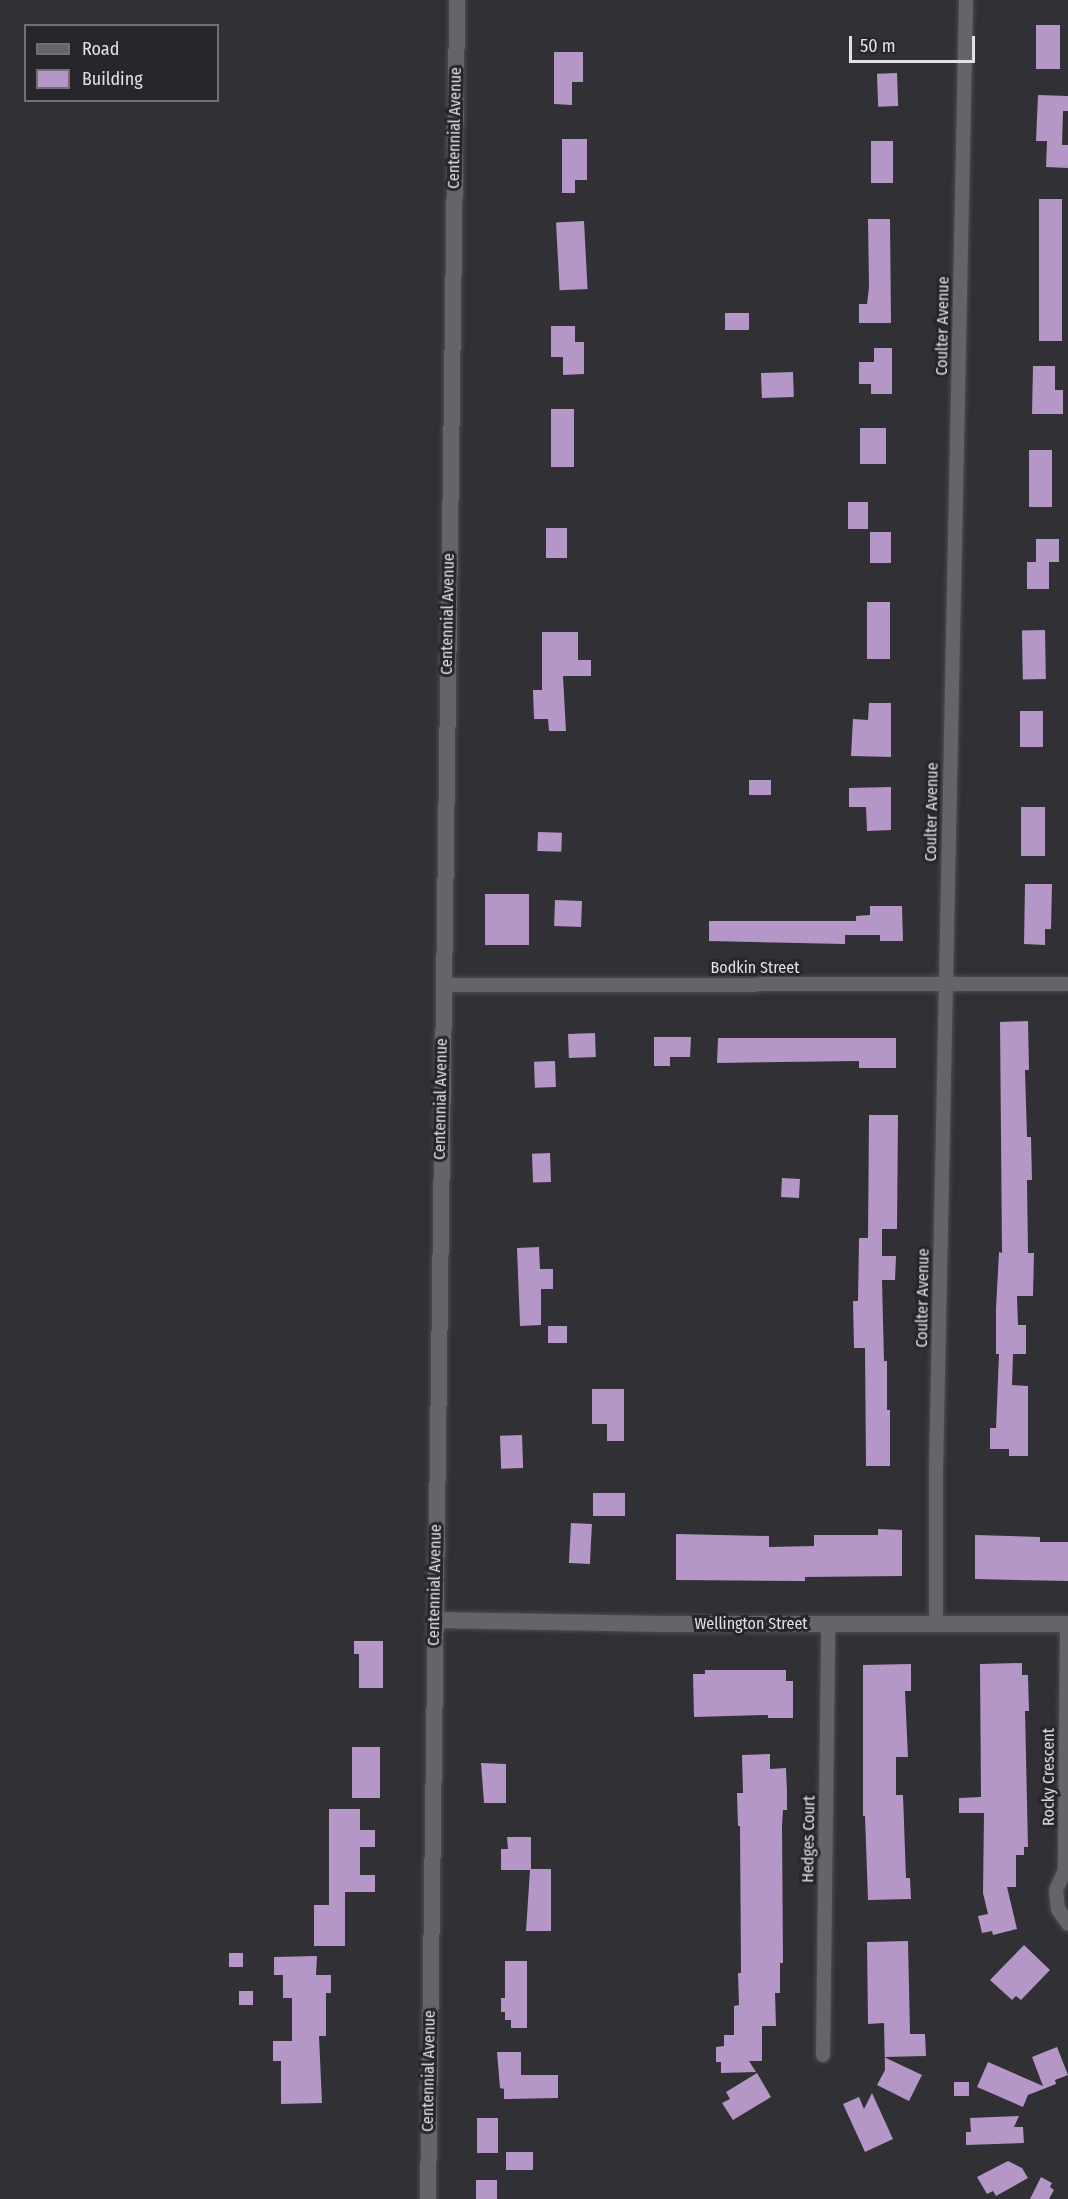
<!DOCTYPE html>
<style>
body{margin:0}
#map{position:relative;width:1068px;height:2199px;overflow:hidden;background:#313034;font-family:"Fira Sans Condensed",sans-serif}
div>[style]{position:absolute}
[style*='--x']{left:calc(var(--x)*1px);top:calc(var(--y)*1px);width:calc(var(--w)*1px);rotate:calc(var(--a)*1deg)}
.building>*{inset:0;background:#b496c7;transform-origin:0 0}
.roads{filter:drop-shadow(0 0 2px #4d4c4f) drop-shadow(0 0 2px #4d4c4f)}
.minor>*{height:14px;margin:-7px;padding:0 7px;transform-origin:7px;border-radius:7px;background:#656468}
.tertiary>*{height:16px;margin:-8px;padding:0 8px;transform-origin:8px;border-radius:8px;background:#656468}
.secondary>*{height:16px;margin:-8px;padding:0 8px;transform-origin:8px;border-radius:8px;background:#656468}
span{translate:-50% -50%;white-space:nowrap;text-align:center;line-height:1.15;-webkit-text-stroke:6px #27262a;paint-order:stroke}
.street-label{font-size:16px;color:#e1e1e3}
.legend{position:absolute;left:24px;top:24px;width:195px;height:78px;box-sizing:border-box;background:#27262a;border:2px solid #717174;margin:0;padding:8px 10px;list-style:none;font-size:18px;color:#e1e1e3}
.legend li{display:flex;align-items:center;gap:12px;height:30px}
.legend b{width:30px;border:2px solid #717174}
.scale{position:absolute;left:849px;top:36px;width:126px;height:27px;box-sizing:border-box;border:3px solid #e1e1e3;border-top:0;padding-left:8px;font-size:18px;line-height:21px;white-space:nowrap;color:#e1e1e3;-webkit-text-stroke:4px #27262a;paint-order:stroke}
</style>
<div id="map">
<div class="building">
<i style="left:1036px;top:25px;width:24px;height:44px"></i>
<i style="clip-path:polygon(554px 52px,583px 52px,583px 82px,572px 82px,572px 105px,554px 104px)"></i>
<i style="left:897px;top:73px;width:33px;height:20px;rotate:88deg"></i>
<i style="clip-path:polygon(1038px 95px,1068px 96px,1068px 111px,1063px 111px,1062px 145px,1068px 145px,1068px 168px,1046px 167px,1047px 141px,1036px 141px)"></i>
<i style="clip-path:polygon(562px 139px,587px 139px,587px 180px,575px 180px,575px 193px,562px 193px)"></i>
<i style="left:871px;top:141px;width:22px;height:42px"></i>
<i style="left:1039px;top:199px;width:23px;height:142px"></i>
<i style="clip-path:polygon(868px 219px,890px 219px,891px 323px,859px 323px,859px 304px,867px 304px,869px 287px)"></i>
<i style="left:584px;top:221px;width:68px;height:28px;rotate:87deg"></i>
<i style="left:749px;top:313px;width:17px;height:24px;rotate:90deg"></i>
<i style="clip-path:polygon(551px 326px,575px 326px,575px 342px,584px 342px,584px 374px,563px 375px,563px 357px,551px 357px)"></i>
<i style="clip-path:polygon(874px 348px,892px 348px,892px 394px,871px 394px,871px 384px,859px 384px,859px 362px,874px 362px)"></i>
<i style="clip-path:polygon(1033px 366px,1055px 366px,1055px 390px,1063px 390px,1063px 414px,1032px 414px)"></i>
<i style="left:793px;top:372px;width:25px;height:32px;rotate:88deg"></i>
<i style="left:551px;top:409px;width:23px;height:58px"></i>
<i style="left:860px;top:428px;width:26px;height:36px"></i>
<i style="left:1029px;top:450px;width:23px;height:57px"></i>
<i style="left:848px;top:502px;width:20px;height:27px"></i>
<i style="left:546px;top:528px;width:21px;height:30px"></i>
<i style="left:870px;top:532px;width:21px;height:31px"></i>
<i style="left:1036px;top:539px;width:23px;height:23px"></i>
<i style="left:1049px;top:562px;width:27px;height:22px;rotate:90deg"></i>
<i style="left:867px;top:602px;width:23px;height:57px"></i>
<i style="left:1045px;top:630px;width:49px;height:23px;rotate:89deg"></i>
<i style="clip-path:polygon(542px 632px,578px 632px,578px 660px,591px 660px,591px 676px,563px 676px,566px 731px,549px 731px,548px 719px,534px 719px,533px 690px,542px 690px)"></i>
<i style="clip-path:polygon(869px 703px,891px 703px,891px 757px,851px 756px,853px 719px,868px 720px)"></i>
<i style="left:1043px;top:711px;width:36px;height:23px;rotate:90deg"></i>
<i style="left:749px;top:780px;width:22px;height:15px"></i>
<i style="clip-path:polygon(891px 787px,891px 830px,867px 831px,866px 807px,849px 807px,849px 788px)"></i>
<i style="left:1021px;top:807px;width:24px;height:49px"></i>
<i style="left:538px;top:832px;width:24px;height:19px;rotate:2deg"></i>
<i style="clip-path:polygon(1025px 884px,1052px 884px,1051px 929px,1045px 929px,1045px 945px,1024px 944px)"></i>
<i style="left:485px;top:894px;width:44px;height:51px"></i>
<i style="left:555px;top:900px;width:27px;height:26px;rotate:2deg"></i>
<i style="clip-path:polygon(870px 906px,902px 906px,903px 941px,880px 941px,880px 935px,845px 935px,845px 944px,709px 941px,709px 921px,856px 921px,856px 916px,870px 915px)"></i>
<i style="clip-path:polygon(1028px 1021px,1029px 1070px,1025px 1070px,1027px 1137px,1031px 1137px,1032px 1180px,1027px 1180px,1028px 1253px,1034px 1253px,1033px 1296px,1017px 1296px,1018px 1325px,1026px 1325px,1026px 1354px,1013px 1354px,1012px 1385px,1028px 1386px,1028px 1456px,1009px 1456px,1009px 1449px,990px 1449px,990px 1428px,996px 1428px,999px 1354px,996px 1354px,996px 1308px,999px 1252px,1002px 1253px,1000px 1022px)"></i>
<i style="left:595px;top:1033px;width:24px;height:27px;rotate:88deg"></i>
<i style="clip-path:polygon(654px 1037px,691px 1037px,690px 1057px,670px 1057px,670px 1066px,654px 1066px)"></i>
<i style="clip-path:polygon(718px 1038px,896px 1038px,896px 1068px,859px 1068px,859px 1061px,717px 1063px)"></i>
<i style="left:555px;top:1061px;width:26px;height:21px;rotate:88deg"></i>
<i style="clip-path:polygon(869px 1115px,898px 1115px,897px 1229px,882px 1229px,882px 1256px,896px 1256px,895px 1280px,882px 1280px,884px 1361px,887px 1361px,887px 1410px,890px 1410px,890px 1466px,866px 1466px,865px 1348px,854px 1348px,853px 1301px,858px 1301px,859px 1238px,868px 1238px)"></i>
<i style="left:550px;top:1153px;width:29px;height:18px;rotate:88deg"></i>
<i style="left:782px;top:1178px;width:18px;height:19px;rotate:3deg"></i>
<i style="clip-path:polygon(539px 1247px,540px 1269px,553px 1269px,553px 1289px,541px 1289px,541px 1325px,520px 1326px,517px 1248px)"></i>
<i style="left:548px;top:1326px;width:19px;height:17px"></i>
<i style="clip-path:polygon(592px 1389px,624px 1389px,624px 1441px,607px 1441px,607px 1424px,592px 1424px)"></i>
<i style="left:522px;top:1435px;width:33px;height:22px;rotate:88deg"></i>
<i style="left:593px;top:1493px;width:32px;height:23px"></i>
<i style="left:571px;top:1523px;width:21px;height:40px;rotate:3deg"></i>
<i style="clip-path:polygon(878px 1529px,902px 1530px,902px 1576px,805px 1577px,805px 1581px,676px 1580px,676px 1534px,769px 1536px,769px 1547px,814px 1546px,814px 1535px,878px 1535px)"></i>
<i style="clip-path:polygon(975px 1535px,1040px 1537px,1040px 1542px,1068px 1542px,1068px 1581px,975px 1579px)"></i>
<i style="clip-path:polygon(354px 1641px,383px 1641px,383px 1688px,359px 1688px,359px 1654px,354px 1654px)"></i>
<i style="clip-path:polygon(1022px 1663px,1022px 1675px,1028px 1675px,1029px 1711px,1025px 1711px,1028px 1847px,1024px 1847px,1024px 1855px,1016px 1855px,1016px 1887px,1007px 1887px,1017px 1929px,993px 1935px,992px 1931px,982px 1933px,978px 1916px,988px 1914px,983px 1893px,984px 1813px,959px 1813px,959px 1798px,981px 1797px,980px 1664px)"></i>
<i style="clip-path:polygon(911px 1664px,911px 1691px,905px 1691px,908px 1757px,896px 1757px,896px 1795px,903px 1795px,906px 1878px,910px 1878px,911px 1899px,868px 1900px,865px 1816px,863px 1816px,863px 1665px)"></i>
<i style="clip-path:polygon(705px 1670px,786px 1670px,786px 1681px,793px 1681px,793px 1718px,768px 1718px,768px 1715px,694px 1717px,693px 1674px,705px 1674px)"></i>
<i style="left:352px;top:1747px;width:28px;height:51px"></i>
<i style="clip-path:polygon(770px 1754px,770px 1769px,786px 1768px,787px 1792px,787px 1810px,783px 1810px,782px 1826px,783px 1963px,780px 1963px,780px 1993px,775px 1993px,776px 2026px,762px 2026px,762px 2061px,749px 2061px,756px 2072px,721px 2073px,721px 2062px,716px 2062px,716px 2047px,724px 2046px,724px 2035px,734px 2035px,734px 2006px,739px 2005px,738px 1973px,741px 1973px,740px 1826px,738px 1826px,737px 1793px,743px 1793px,742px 1755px)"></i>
<i style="clip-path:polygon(481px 1763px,506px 1764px,506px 1803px,484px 1803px)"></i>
<i style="clip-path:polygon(329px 1809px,360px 1809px,360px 1830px,375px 1830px,375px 1847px,360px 1847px,360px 1875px,375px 1875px,375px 1892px,345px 1892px,345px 1946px,314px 1946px,314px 1905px,329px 1905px)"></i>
<i style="clip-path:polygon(507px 1837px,531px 1837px,531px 1869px,551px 1869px,551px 1931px,526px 1931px,530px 1870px,501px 1870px,501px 1849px,508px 1849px)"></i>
<i style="clip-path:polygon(908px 1941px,910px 2034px,925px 2034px,926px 2056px,884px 2057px,922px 2075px,909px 2101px,877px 2085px,885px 2070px,884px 2023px,868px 2024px,867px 1942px)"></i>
<i style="clip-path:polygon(1024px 1945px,1050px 1970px,1021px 2000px,1016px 1996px,1012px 2000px,990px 1980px)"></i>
<i style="left:229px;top:1953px;width:14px;height:14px"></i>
<i style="clip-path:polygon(317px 1956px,316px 1975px,331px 1975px,331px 1993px,326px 1993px,326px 2036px,319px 2036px,322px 2103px,281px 2104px,281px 2061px,273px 2061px,273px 2041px,292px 2041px,292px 1998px,283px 1998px,283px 1975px,274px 1975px,274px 1957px)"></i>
<i style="clip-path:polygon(505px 1961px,527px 1961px,527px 2028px,511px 2028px,511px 2020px,505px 2020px,505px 2012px,501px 2012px,501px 1998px,505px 1998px)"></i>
<i style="left:239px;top:1991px;width:14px;height:14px"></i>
<i style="clip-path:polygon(1057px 2047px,1068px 2075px,1055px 2080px,1056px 2084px,1028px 2095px,1023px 2107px,977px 2087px,988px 2062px,1043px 2086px,1032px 2057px)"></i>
<i style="clip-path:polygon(497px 2052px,521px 2052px,521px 2075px,558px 2075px,558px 2098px,504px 2099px,504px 2089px,500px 2088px)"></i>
<i style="clip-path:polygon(757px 2073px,771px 2097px,733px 2120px,722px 2103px,730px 2099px,726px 2092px)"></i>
<i style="left:954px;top:2082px;width:15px;height:14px"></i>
<i style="clip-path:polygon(872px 2093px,893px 2139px,865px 2152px,843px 2104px,859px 2097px,864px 2109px)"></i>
<i style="clip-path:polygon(1019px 2116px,1014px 2127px,1023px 2127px,1024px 2143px,966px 2145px,966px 2132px,971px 2132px,970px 2118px)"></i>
<i style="left:477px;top:2118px;width:21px;height:35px"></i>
<i style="left:533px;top:2152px;width:18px;height:27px;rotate:90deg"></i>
<i style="clip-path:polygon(1008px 2161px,1022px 2168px,1028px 2178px,996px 2196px,993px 2191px,987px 2194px,977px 2177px)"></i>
<i style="clip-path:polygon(1041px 2177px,1052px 2183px,1050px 2187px,1054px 2190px,1049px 2199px,1030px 2199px)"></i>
<i style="left:476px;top:2180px;width:21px;height:19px"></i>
</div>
<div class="roads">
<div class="minor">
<i style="--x:443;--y:985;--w:625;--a:-0.09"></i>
<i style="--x:936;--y:1624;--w:153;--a:-90"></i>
<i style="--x:936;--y:1471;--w:1471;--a:-88.83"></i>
<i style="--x:1067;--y:1624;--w:246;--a:90.5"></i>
<i style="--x:1065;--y:1870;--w:22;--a:114"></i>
<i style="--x:1056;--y:1890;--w:19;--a:84"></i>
<i style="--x:1058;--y:1909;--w:18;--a:56"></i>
<i style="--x:823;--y:2055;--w:431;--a:-89.3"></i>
</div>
<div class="tertiary">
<i style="--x:434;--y:1620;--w:229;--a:1"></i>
<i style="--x:663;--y:1624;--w:405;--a:0"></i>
</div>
<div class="secondary">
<i style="--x:428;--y:2199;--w:2199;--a:-89.24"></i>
</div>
</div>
<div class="street-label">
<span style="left:455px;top:128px;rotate:-89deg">Centennial Avenue</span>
<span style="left:943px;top:326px;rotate:-89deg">Coulter Avenue</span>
<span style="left:448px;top:614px;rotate:-89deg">Centennial Avenue</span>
<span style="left:932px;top:812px;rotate:-89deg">Coulter Avenue</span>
<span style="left:755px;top:968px">Bodkin Street</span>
<span style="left:441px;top:1099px;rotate:-89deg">Centennial Avenue</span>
<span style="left:923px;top:1298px;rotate:-89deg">Coulter Avenue</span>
<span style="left:435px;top:1585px;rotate:-89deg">Centennial Avenue</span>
<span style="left:751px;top:1624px">Wellington Street</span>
<span style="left:1049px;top:1777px;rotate:-90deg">Rocky Crescent</span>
<span style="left:809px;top:1839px;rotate:-89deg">Hedges Court</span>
<span style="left:429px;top:2071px;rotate:-89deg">Centennial Avenue</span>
</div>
<ul class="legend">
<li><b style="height:8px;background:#656468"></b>Road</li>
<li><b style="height:16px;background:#b496c7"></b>Building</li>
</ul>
<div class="scale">50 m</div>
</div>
